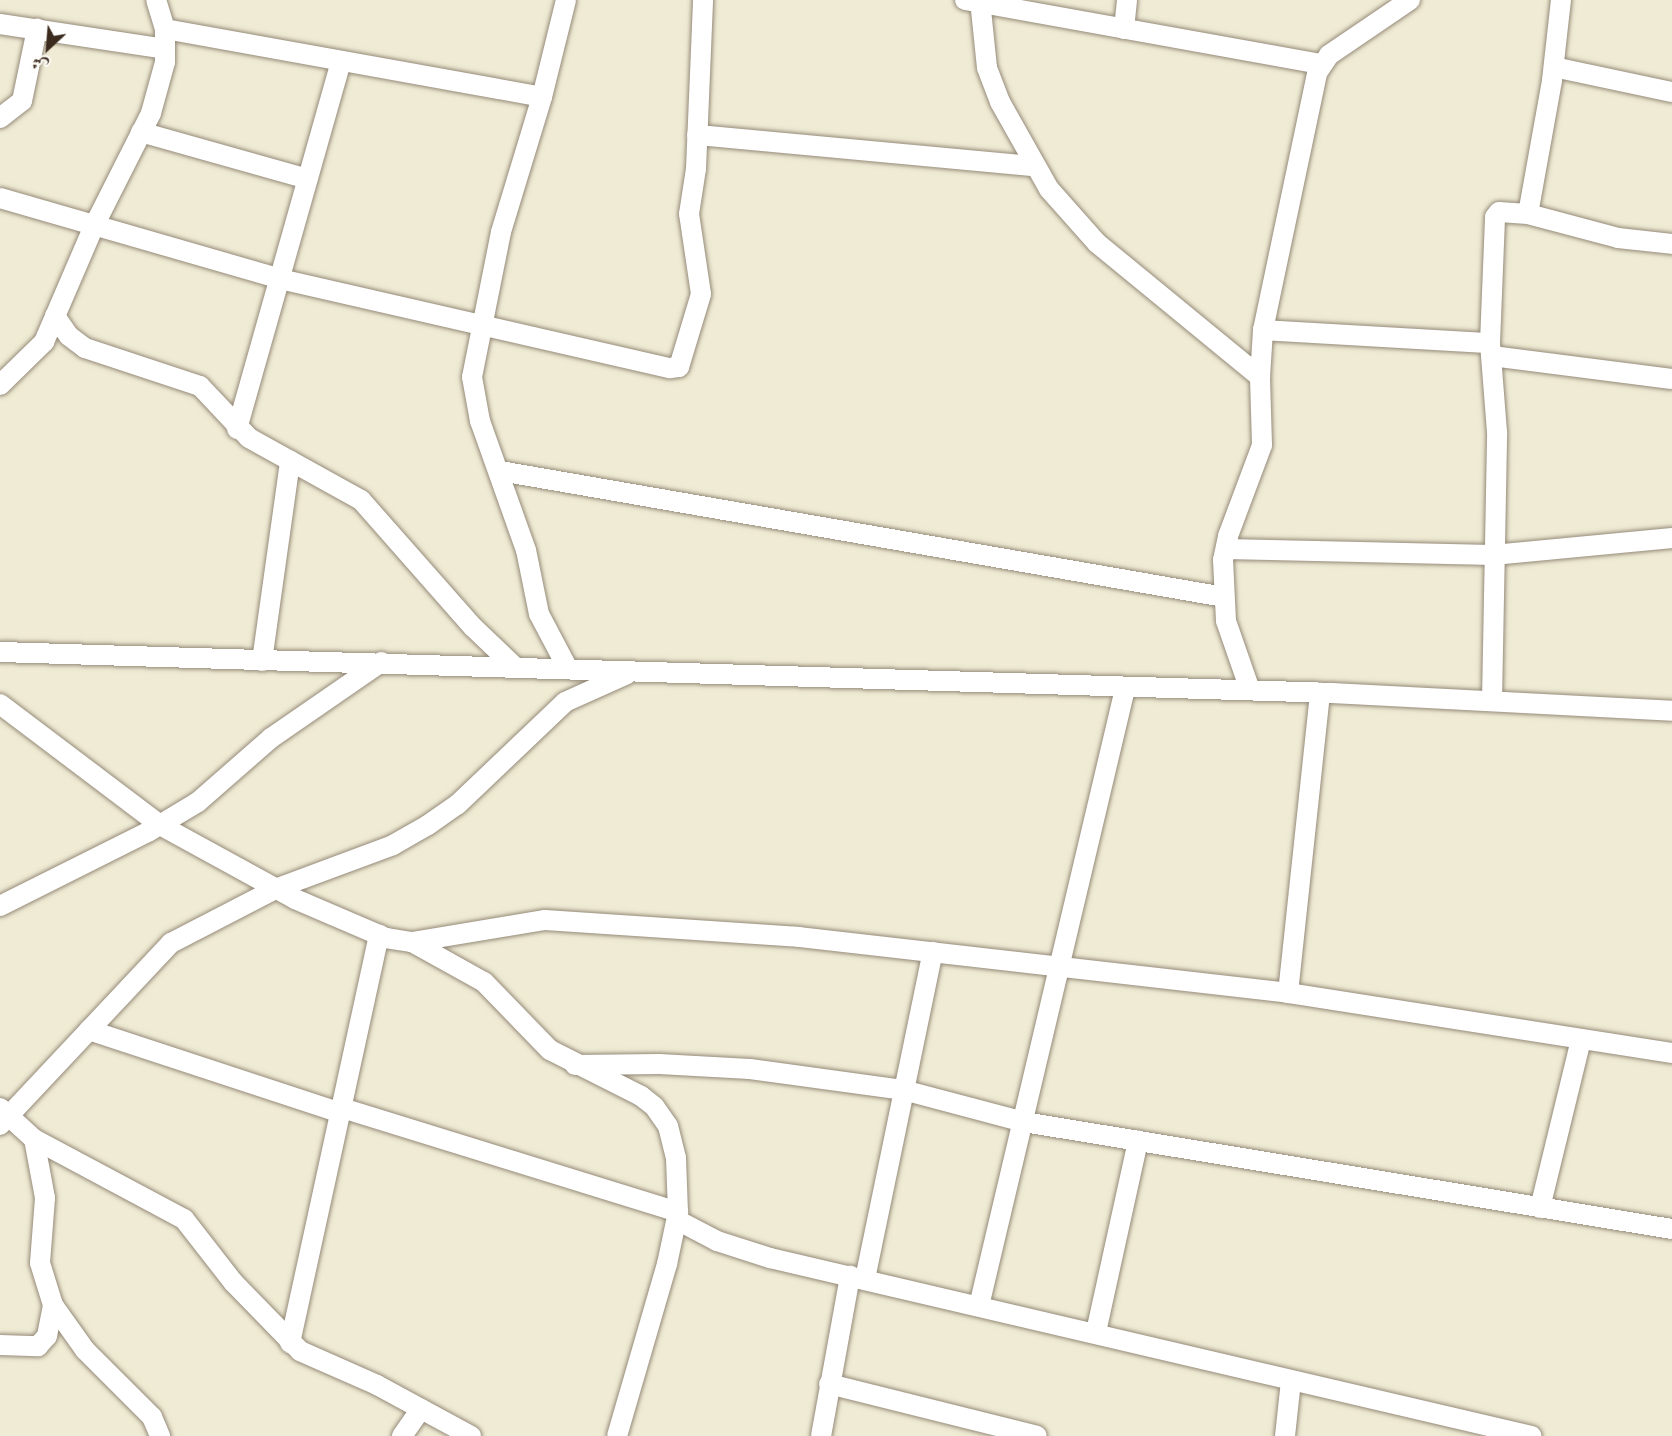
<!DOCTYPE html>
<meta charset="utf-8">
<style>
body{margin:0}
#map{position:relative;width:1672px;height:1436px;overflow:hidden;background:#efebd4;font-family:"IM FELL DW Pica",Amiri,serif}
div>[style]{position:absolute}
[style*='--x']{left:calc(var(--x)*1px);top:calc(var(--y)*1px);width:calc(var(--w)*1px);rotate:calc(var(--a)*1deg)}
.roads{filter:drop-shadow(0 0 2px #958a79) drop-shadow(0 0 2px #958a79)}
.minor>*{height:20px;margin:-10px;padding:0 10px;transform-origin:10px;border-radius:10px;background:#fff}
span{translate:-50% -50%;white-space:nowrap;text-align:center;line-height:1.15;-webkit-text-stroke:4.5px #fdfcf7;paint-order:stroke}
.north{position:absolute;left:18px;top:18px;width:60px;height:60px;-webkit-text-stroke:4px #fdfcf7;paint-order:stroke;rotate:206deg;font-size:16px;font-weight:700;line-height:24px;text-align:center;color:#3b2a1e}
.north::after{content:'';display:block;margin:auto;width:21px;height:27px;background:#3b2a1e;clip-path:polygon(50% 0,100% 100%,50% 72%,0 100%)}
</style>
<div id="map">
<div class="roads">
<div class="minor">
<i style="--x:566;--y:0;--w:100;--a:103.9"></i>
<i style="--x:542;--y:97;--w:141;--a:106.9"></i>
<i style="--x:501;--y:232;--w:148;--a:101.3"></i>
<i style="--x:472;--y:377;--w:45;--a:79.7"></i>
<i style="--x:480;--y:421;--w:137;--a:70.4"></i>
<i style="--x:526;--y:550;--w:65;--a:78.5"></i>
<i style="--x:539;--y:614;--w:62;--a:62.2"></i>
<i style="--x:965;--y:0;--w:362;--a:10.2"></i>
<i style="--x:980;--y:0;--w:68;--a:84.1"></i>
<i style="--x:987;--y:68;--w:36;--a:69"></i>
<i style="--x:1000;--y:102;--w:100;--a:60.6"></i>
<i style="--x:1049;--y:189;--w:72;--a:48.4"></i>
<i style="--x:1097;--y:243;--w:211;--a:39.4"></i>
<i style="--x:0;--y:24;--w:167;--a:8.6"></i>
<i style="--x:165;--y:29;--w:383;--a:10.2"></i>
<i style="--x:1124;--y:29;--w:29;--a:-84"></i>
<i style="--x:1554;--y:67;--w:121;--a:12"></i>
<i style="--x:0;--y:118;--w:28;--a:-38"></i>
<i style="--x:22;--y:101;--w:74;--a:-78.2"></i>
<i style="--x:141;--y:132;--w:173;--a:15.7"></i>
<i style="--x:697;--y:135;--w:337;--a:5.3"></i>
<i style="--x:0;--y:198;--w:291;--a:16.1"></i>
<i style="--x:280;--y:279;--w:400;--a:12.9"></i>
<i style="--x:670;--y:368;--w:9;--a:-6"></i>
<i style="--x:679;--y:367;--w:76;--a:-73.2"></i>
<i style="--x:701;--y:294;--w:81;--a:-98.5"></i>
<i style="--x:689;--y:214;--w:46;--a:-81.2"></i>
<i style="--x:696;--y:169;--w:169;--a:-87.6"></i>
<i style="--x:1528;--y:214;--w:136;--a:-79.8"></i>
<i style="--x:1552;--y:80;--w:81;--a:-83.6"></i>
<i style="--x:55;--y:316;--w:24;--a:55"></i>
<i style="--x:69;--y:336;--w:20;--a:37"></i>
<i style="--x:85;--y:348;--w:121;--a:18.3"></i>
<i style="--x:200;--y:386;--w:71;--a:46.7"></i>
<i style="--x:249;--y:438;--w:128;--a:29"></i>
<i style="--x:361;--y:500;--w:169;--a:48.6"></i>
<i style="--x:473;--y:627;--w:59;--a:43.6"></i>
<i style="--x:1263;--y:330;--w:227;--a:3.3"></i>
<i style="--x:1492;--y:356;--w:181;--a:7.3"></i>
<i style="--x:0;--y:385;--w:62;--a:-44.3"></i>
<i style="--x:44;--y:342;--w:126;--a:-66.7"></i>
<i style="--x:94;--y:226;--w:127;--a:-63.2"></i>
<i style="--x:151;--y:113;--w:53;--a:-74.6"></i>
<i style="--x:165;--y:62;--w:33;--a:-90"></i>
<i style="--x:165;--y:29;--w:30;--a:-107"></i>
<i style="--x:237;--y:429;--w:382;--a:-74.2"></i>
<i style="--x:500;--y:471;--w:735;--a:9.87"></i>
<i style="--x:1226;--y:549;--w:267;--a:1.3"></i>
<i style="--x:1493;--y:555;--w:180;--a:-5.4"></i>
<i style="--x:0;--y:652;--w:1333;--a:1.76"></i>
<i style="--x:1332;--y:693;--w:340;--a:3"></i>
<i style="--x:262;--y:661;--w:202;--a:-82"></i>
<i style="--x:1250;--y:690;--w:73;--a:-109.2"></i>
<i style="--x:1226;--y:621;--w:61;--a:-92.8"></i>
<i style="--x:1223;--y:560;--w:25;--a:-78"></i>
<i style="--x:1228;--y:536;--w:97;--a:-69.5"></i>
<i style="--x:1262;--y:445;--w:68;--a:-91.7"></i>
<i style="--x:1260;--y:377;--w:47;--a:-86.3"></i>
<i style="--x:1263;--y:330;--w:263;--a:-78.1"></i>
<i style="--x:1317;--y:73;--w:22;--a:-56"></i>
<i style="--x:1329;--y:55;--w:98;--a:-34.2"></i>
<i style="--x:1492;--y:701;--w:269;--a:-88.9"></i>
<i style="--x:1497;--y:432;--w:89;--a:-94.5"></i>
<i style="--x:1490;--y:343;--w:126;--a:-87.7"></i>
<i style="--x:1495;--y:217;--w:6;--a:-51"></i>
<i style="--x:1499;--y:212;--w:29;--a:4"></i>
<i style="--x:1528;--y:214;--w:93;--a:14.9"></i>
<i style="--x:1618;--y:238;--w:54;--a:6.3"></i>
<i style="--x:0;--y:704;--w:201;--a:37.1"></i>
<i style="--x:160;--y:825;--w:154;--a:28.7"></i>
<i style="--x:295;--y:899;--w:99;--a:23.2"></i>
<i style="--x:386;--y:938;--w:26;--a:9"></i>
<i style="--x:412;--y:942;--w:135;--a:-9.4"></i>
<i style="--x:545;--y:920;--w:255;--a:3.8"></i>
<i style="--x:799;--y:937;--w:492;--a:6.5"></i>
<i style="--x:1288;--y:993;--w:389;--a:8.9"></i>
<i style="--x:0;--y:906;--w:165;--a:-26.6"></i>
<i style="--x:148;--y:832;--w:58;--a:-31"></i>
<i style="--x:198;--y:802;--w:97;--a:-41.2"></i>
<i style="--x:271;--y:738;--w:134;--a:-34.6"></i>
<i style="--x:412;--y:942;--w:82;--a:29.1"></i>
<i style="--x:484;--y:982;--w:95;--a:45.9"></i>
<i style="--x:550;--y:1050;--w:102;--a:26.8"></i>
<i style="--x:641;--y:1096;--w:16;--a:38"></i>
<i style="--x:654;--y:1106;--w:24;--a:55"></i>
<i style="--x:668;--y:1126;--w:33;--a:76"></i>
<i style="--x:676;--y:1158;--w:54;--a:87.9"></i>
<i style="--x:678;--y:1212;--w:53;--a:101.9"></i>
<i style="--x:667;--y:1264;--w:179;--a:106.2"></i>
<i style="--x:1288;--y:993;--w:302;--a:-83.9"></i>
<i style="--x:89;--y:1030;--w:265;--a:18.2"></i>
<i style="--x:575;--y:1065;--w:84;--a:-0.7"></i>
<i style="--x:659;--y:1064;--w:91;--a:3.1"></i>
<i style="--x:750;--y:1069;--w:154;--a:7.8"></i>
<i style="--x:903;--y:1090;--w:125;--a:14.8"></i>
<i style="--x:1024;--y:1122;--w:657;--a:9.38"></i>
<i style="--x:0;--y:1108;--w:46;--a:42.4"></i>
<i style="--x:34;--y:1139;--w:170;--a:28.1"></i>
<i style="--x:184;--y:1219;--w:80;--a:52.1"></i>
<i style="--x:233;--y:1282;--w:96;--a:45.8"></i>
<i style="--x:300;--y:1351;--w:84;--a:23.8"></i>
<i style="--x:377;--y:1385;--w:107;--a:28.5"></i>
<i style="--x:342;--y:1108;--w:352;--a:17.2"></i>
<i style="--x:0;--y:1125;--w:250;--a:-46.8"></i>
<i style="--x:171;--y:943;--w:117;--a:-27.4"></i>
<i style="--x:275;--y:889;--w:126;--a:-20.4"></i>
<i style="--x:393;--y:845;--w:40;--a:-29.7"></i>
<i style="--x:428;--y:825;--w:35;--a:-35"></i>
<i style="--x:457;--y:805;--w:149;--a:-43.6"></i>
<i style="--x:565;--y:702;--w:68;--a:-24.3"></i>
<i style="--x:34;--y:1139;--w:60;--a:79.4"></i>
<i style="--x:45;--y:1198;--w:65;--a:94.4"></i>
<i style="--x:40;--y:1263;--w:44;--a:72.8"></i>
<i style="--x:53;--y:1305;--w:55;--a:54.6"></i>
<i style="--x:85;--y:1350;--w:95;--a:45"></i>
<i style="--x:152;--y:1417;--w:21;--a:67"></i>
<i style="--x:1540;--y:1208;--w:173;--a:-76.3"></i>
<i style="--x:677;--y:1220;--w:45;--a:27.7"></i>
<i style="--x:717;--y:1241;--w:56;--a:17.8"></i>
<i style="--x:770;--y:1258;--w:782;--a:13.16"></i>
<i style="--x:865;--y:1279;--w:334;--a:-78.3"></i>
<i style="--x:979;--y:1306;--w:634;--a:-76.69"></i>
<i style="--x:1096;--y:1332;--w:196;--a:-77.6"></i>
<i style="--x:290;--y:1343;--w:418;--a:-77.7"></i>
<i style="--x:0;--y:1345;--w:38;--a:2"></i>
<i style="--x:38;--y:1346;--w:13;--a:-48"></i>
<i style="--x:47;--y:1336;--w:32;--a:-79"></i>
<i style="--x:829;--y:1384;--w:214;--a:14"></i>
<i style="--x:402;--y:1436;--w:33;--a:-55"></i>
<i style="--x:821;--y:1436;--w:163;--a:-79.7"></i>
<i style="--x:1285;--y:1436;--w:55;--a:-83.8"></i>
</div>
</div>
<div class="north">ش</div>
</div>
